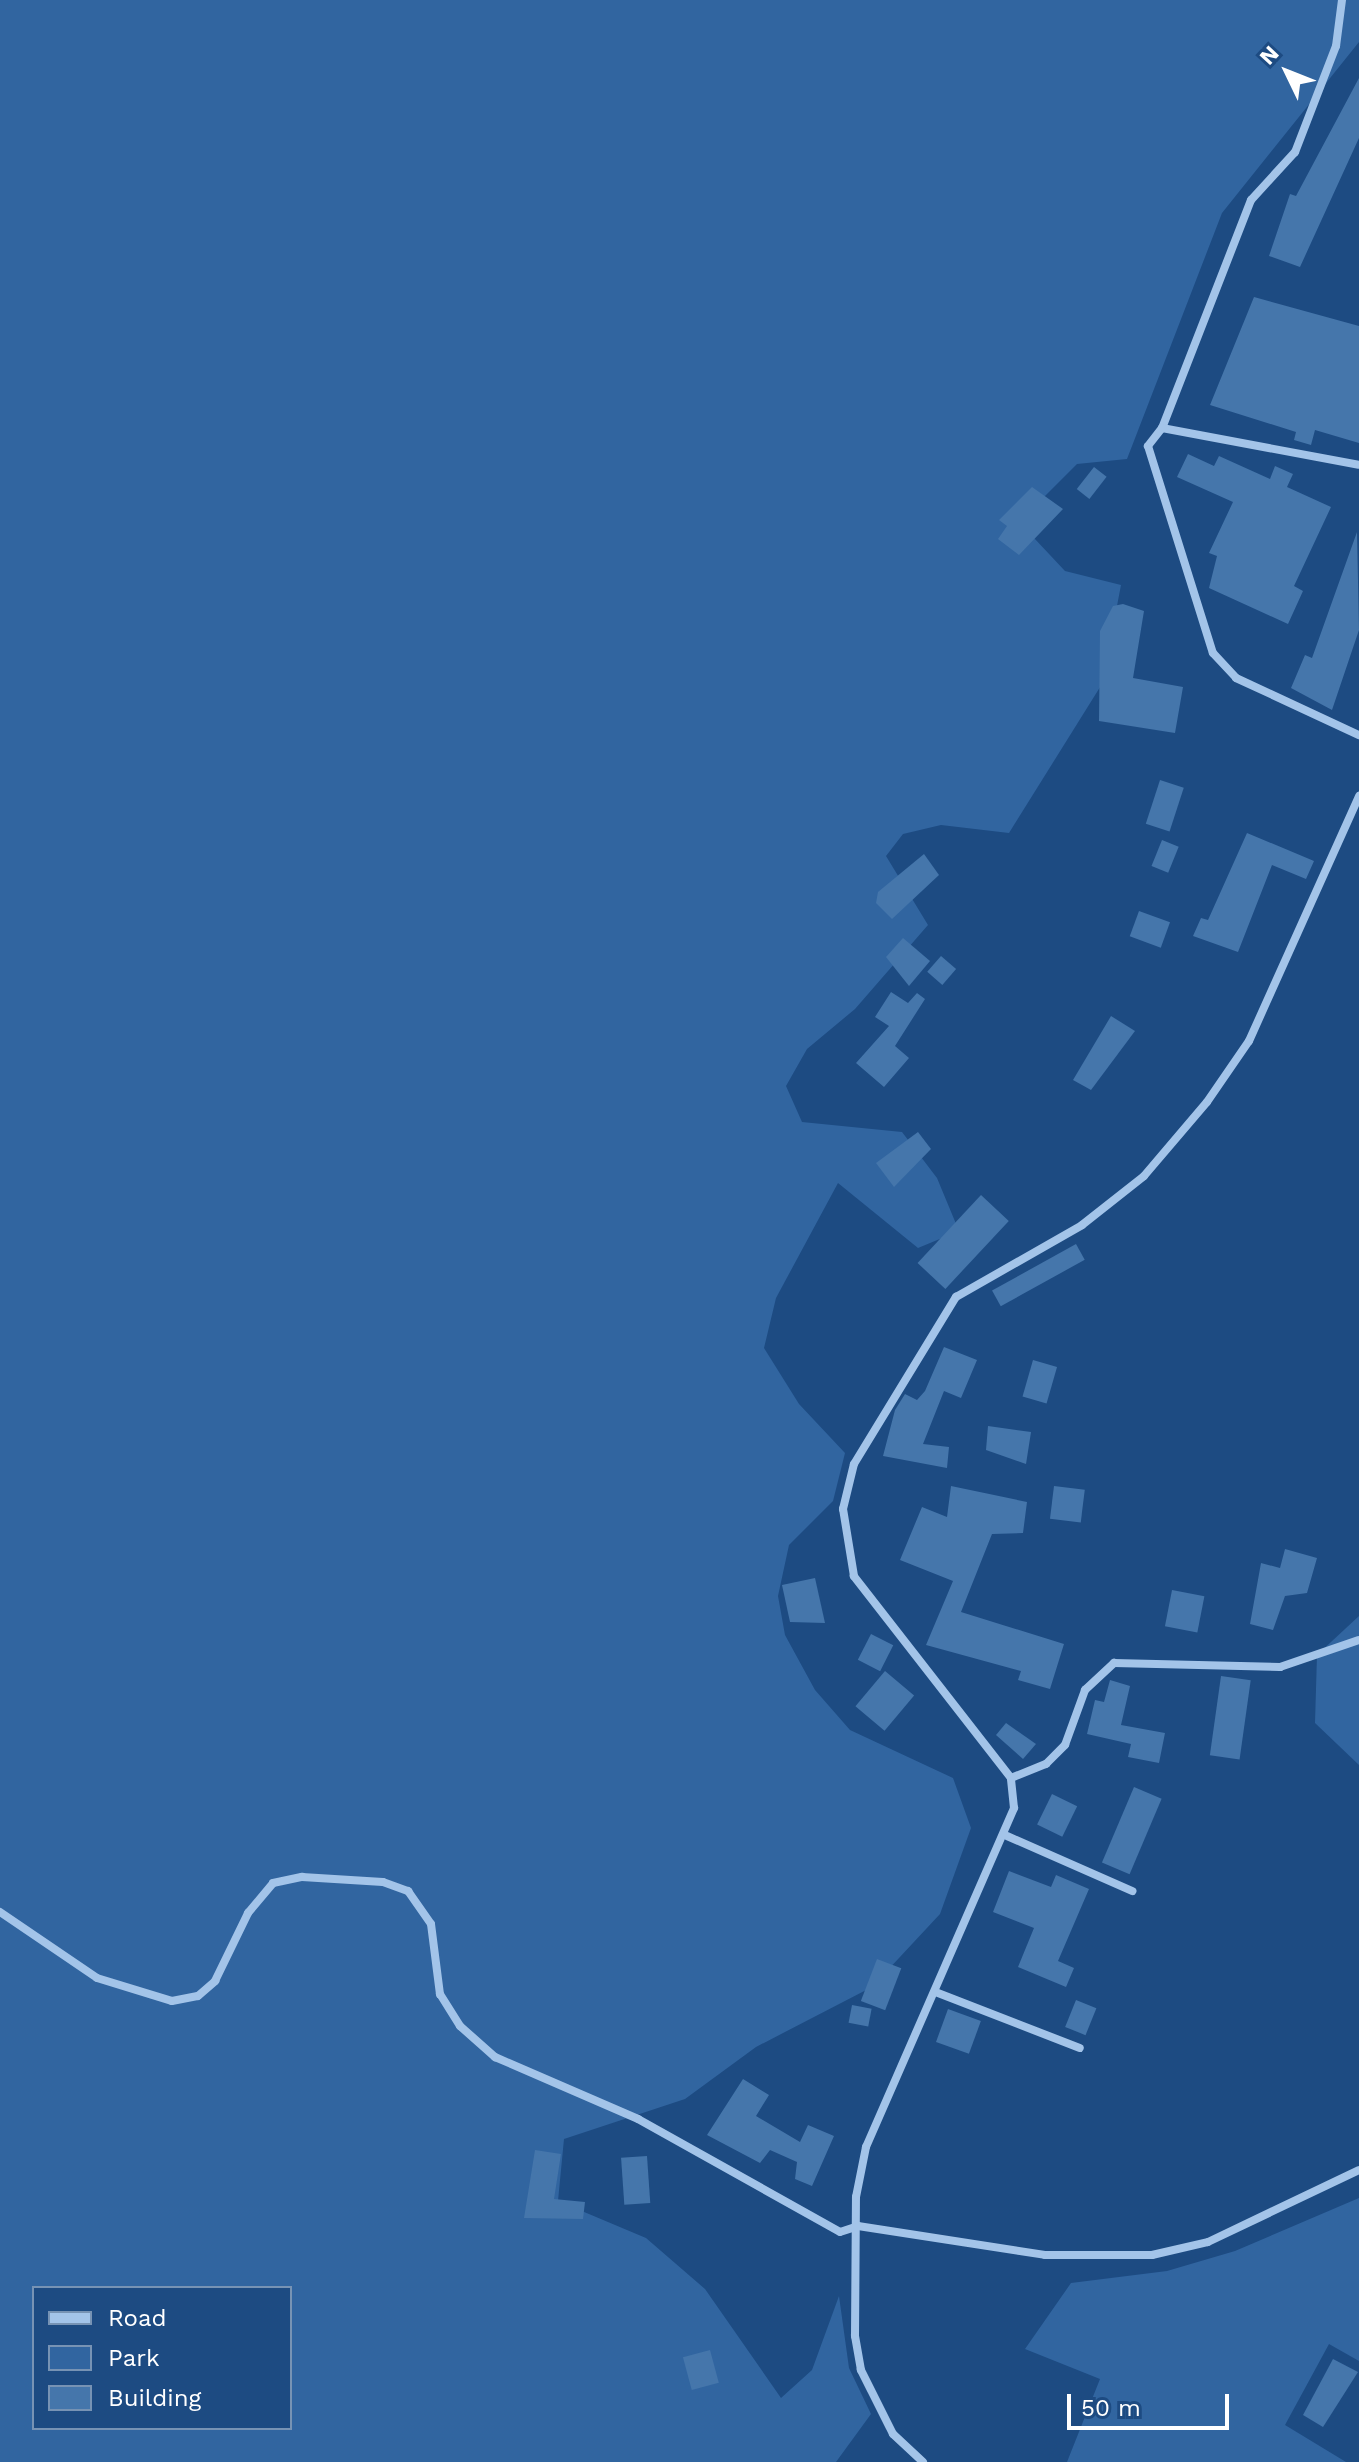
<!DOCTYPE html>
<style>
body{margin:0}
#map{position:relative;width:1359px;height:2462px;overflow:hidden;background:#1d4b82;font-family:"Work Sans",sans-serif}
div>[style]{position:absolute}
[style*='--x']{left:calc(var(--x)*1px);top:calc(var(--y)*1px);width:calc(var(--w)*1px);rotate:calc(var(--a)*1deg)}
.green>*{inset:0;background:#3165a0}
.building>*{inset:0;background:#4576ab;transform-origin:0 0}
.street>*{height:8px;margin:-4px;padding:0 4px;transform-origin:4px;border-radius:4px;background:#a3c4e9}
span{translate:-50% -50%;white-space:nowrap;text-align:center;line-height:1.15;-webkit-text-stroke:7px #1d4b82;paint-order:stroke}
.legend{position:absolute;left:32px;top:2286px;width:260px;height:144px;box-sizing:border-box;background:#1d4b82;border:2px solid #7793b4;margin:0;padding:10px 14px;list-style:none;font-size:24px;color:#fff}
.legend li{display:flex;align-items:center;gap:16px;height:40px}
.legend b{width:40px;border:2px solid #7793b4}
.north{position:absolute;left:1247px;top:32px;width:80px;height:80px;-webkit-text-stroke:6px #1d4b82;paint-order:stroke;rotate:313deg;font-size:22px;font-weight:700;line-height:32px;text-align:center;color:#fff}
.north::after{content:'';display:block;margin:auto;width:28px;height:36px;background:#fff;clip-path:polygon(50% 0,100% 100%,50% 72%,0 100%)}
.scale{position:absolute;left:1067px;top:2394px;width:162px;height:36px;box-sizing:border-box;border:4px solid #fff;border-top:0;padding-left:10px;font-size:24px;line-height:28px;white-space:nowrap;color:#fff;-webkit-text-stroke:6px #1d4b82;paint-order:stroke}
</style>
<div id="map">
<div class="green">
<i style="clip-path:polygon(evenodd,0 0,1359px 0,1359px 42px,1222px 213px,1127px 459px,1077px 464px,1019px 522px,1065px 571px,1121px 585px,1102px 684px,1009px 833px,941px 825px,903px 834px,886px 856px,928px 925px,855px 1009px,807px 1049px,786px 1086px,802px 1122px,902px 1132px,937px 1178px,959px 1231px,918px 1248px,838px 1183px,776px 1298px,764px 1348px,799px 1404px,845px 1453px,833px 1501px,789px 1545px,778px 1596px,785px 1635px,815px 1690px,850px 1730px,953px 1778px,971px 1828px,940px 1914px,872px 1987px,756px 2047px,685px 2099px,564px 2139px,558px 2201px,646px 2238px,705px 2289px,781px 2398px,812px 2370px,839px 2296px,849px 2368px,871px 2414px,836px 2462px,0 2462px,0 0,34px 2288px,290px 2288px,290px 2428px,34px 2428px,34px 2288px)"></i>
<i style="clip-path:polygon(1359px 1616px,1359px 1765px,1315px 1723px,1317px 1655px)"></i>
<i style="clip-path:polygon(1359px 2198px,1359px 2361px,1329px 2344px,1285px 2425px,1346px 2462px,1067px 2462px,1100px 2379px,1025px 2349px,1071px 2283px,1167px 2271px,1235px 2251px)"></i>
</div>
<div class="building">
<i style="clip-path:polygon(1359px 78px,1359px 138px,1300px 267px,1269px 256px,1290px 194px,1296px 196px)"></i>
<i style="clip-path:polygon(1254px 297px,1359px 326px,1359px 443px,1315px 430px,1311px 445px,1294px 440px,1296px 432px,1210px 405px)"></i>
<i style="clip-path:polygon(1188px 454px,1214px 466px,1219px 456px,1270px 479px,1275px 466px,1293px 474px,1287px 487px,1331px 507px,1294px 586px,1303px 591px,1288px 624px,1209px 588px,1217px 556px,1209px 553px,1233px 502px,1177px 477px)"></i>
<i style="left:1094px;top:467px;width:16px;height:28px;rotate:38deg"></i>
<i style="clip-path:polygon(1032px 487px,1063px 509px,1019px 555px,998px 539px,1007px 526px,999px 520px)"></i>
<i style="clip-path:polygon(1357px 532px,1359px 630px,1332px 710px,1291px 688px,1305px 655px,1312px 658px)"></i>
<i style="clip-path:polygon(1123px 604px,1144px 611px,1133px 678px,1183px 687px,1175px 733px,1099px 721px,1100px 631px,1113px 606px)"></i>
<i style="left:1160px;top:780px;width:25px;height:46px;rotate:18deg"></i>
<i style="clip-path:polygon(1247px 833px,1314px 861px,1306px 879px,1272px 865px,1238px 952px,1193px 936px,1201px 918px,1208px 920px)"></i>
<i style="left:1162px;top:840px;width:18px;height:28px;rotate:22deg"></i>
<i style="clip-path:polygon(924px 854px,939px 875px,892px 919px,876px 903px,878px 892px)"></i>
<i style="left:1139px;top:911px;width:33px;height:27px;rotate:20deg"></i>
<i style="clip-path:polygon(903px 938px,930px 961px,909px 986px,886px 957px)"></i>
<i style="left:941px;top:956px;width:20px;height:21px;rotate:41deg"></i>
<i style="clip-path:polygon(891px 992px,908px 1003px,917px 993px,925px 999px,895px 1046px,909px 1058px,884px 1087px,856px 1063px,889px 1026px,875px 1017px)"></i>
<i style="clip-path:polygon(1111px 1016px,1135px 1031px,1091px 1090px,1073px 1080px)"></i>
<i style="clip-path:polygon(918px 1132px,931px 1149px,894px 1187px,876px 1163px)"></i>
<i style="left:981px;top:1195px;width:38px;height:93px;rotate:43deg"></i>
<i style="left:1076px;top:1244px;width:18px;height:96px;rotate:61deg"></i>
<i style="clip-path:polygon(944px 1347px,977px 1360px,961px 1398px,944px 1391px,923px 1444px,949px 1447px,947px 1468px,883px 1456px,895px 1410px,905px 1394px,917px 1400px,925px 1391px)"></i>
<i style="left:1033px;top:1360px;width:25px;height:38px;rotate:16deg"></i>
<i style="clip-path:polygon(988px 1426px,1031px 1432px,1026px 1464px,986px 1450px)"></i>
<i style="clip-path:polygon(951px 1486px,1027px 1502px,1023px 1533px,992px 1534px,961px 1612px,1064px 1644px,1050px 1689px,1018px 1680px,1021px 1671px,926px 1645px,953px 1581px,900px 1560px,922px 1507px,947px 1517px)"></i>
<i style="left:1054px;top:1486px;width:31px;height:33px;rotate:7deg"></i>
<i style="clip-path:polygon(1285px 1549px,1317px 1558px,1307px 1593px,1285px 1596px,1273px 1630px,1250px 1624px,1261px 1563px,1280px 1568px)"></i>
<i style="clip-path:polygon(815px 1578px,825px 1623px,790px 1622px,782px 1585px)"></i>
<i style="left:1172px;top:1590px;width:33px;height:37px;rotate:11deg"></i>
<i style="left:871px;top:1634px;width:25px;height:29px;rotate:27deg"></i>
<i style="left:885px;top:1671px;width:38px;height:46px;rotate:40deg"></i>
<i style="left:1221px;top:1676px;width:30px;height:80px;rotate:8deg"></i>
<i style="clip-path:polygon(1110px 1680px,1130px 1686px,1121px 1725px,1165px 1733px,1159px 1763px,1128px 1757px,1131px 1744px,1087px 1734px,1095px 1700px,1104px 1702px)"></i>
<i style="clip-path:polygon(1006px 1723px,1036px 1744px,1023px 1759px,996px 1735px)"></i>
<i style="left:1134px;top:1787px;width:30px;height:82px;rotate:23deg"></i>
<i style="left:1052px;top:1794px;width:28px;height:34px;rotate:26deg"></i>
<i style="clip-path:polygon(1009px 1871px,1051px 1887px,1056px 1875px,1089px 1889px,1058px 1961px,1074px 1968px,1066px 1987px,1018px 1967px,1034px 1928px,993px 1912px)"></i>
<i style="left:877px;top:1959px;width:26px;height:45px;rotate:21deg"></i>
<i style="left:1076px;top:2000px;width:22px;height:29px;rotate:22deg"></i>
<i style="left:852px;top:2005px;width:20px;height:18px;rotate:11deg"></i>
<i style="left:948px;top:2009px;width:35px;height:35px;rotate:20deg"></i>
<i style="clip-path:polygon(743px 2079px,769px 2095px,756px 2116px,800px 2142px,808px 2125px,834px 2136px,812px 2186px,795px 2179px,797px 2162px,770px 2150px,760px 2163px,707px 2135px)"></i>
<i style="clip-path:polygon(535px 2150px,561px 2154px,554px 2199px,585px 2202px,583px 2219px,524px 2218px)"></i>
<i style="left:647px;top:2156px;width:47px;height:26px;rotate:86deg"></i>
<i style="left:710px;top:2350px;width:34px;height:28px;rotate:75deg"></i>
<i style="clip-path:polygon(1333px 2359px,1358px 2372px,1323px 2427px,1303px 2415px)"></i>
</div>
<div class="street">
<i style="--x:1342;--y:0;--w:46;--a:97.4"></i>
<i style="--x:1336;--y:46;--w:114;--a:111.1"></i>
<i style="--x:1295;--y:152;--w:65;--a:132.5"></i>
<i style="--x:1251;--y:200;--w:245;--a:111.3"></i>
<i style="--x:1162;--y:428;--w:200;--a:10.6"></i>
<i style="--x:1162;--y:428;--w:23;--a:128"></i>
<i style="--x:1148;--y:446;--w:217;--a:72.6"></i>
<i style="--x:1213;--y:653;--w:34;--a:47"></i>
<i style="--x:1236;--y:678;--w:136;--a:24.9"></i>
<i style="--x:1011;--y:1778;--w:38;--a:-22"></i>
<i style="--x:1046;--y:1764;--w:27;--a:-45"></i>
<i style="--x:1065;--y:1745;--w:59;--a:-70"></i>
<i style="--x:1085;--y:1690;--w:40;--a:-43"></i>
<i style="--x:1114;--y:1663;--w:166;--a:1.4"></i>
<i style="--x:1280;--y:1667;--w:83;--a:-18.9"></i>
<i style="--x:1007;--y:1836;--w:137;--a:23.7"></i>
<i style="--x:0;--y:1912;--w:117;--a:34.2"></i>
<i style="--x:97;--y:1978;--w:78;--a:17"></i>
<i style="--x:172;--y:2001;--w:26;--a:-11"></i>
<i style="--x:198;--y:1996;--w:23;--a:-41"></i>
<i style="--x:215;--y:1981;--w:76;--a:-64.1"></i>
<i style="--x:248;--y:1913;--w:39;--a:-50"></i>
<i style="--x:273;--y:1883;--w:30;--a:-12"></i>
<i style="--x:302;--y:1877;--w:81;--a:3.5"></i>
<i style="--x:383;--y:1882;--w:27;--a:20"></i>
<i style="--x:408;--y:1891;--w:40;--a:55.1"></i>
<i style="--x:431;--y:1924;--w:71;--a:82.7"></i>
<i style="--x:440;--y:1994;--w:38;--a:58"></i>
<i style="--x:460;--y:2026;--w:47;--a:41.5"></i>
<i style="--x:495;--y:2057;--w:156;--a:23.4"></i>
<i style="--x:638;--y:2119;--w:231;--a:29.2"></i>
<i style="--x:840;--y:2232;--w:19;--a:-18"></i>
<i style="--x:858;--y:2226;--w:189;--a:8.8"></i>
<i style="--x:1045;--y:2255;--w:107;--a:0"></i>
<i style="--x:1152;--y:2255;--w:57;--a:-13.1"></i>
<i style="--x:1208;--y:2242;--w:167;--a:-25.5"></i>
<i style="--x:938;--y:1993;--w:152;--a:21.2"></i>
<i style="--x:923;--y:2462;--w:41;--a:-137"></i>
<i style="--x:893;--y:2434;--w:72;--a:-116.6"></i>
<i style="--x:861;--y:2370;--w:35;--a:-100"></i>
<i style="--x:855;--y:2336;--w:139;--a:-89.6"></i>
<i style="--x:856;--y:2197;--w:51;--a:-78.7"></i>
<i style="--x:866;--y:2147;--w:370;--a:-66.4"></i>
<i style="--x:1014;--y:1808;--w:30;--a:-96"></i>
<i style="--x:1011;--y:1778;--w:256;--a:-127.9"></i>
<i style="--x:854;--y:1576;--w:68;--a:-99.3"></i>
<i style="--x:843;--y:1509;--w:46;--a:-76.3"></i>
<i style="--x:854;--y:1464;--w:196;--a:-58.6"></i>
<i style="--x:956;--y:1297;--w:145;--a:-29.7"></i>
<i style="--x:1082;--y:1225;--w:79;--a:-38.3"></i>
<i style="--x:1144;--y:1176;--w:97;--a:-49.6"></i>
<i style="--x:1207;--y:1102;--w:74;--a:-55.5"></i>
<i style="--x:1249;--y:1041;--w:269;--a:-65.8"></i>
</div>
<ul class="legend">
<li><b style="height:10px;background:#a3c4e9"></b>Road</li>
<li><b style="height:22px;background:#3165a0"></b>Park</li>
<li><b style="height:22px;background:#4576ab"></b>Building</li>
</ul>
<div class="north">N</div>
<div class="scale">50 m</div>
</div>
